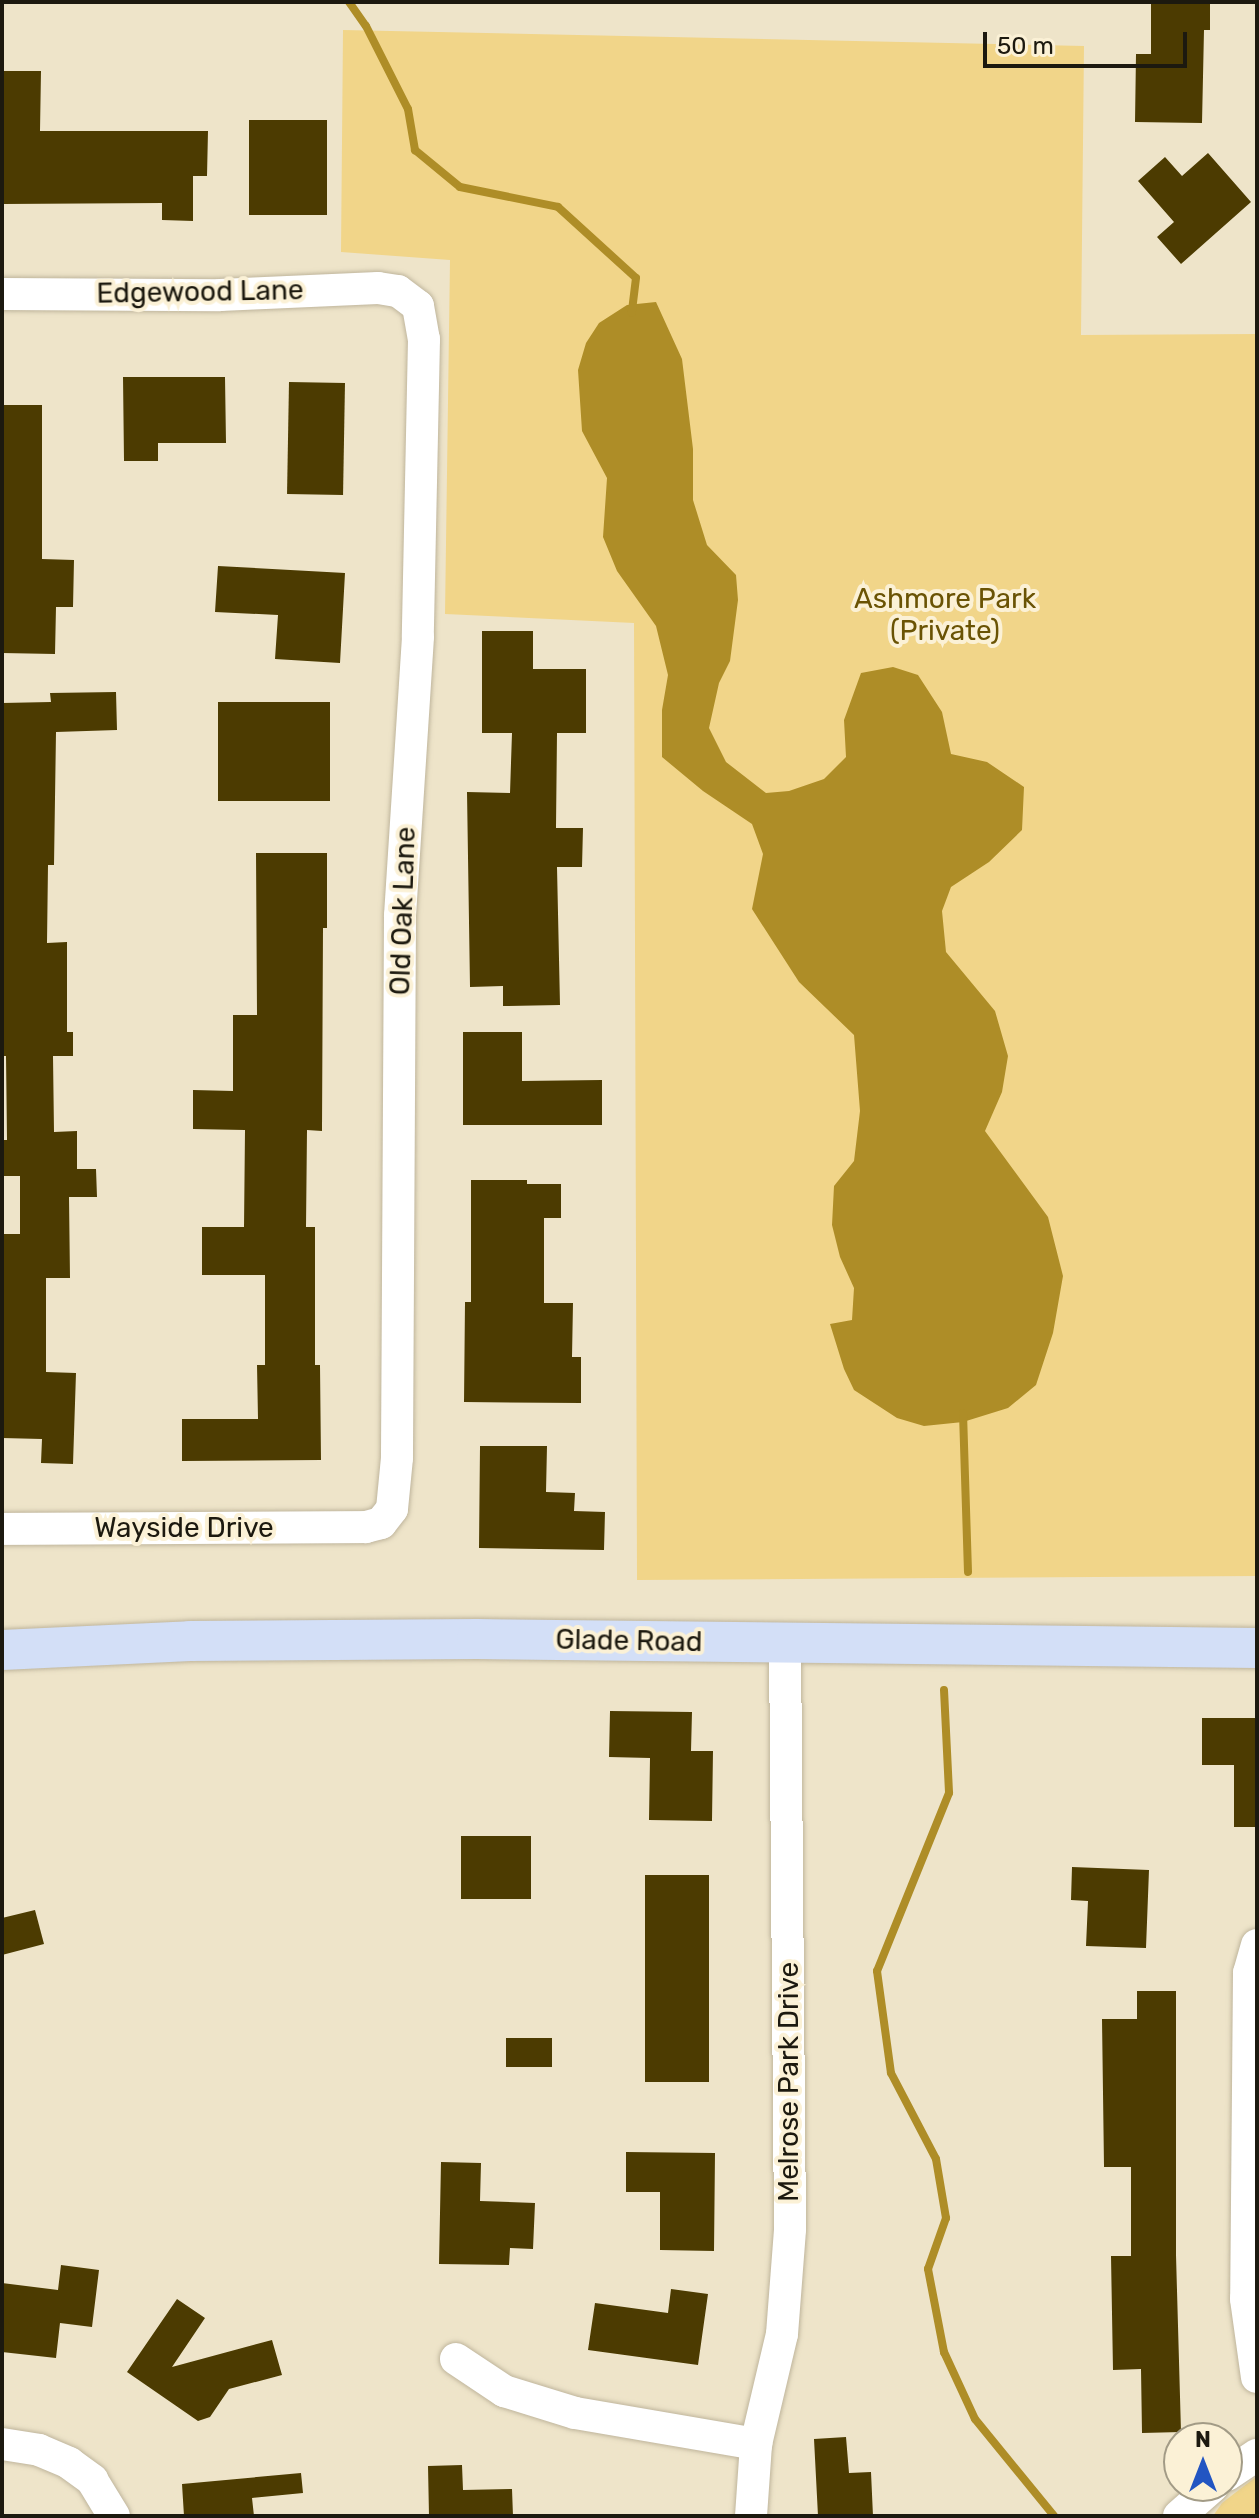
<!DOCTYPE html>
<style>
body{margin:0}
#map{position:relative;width:1259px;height:2518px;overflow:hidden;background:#eee4c9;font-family:Rubik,sans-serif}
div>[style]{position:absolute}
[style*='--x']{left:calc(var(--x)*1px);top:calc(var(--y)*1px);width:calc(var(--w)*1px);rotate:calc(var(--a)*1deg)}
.green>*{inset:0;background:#f1d589}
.water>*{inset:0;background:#ae8d27}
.stream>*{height:8px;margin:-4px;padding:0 4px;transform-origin:4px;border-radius:4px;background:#ae8d27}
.building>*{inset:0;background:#4c3b01;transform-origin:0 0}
.roads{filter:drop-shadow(0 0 2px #bfb59c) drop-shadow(0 0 2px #bfb59c)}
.minor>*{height:32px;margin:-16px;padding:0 16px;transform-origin:16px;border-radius:16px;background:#fff}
.major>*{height:40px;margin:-20px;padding:0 20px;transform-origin:20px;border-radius:20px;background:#d3dff7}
span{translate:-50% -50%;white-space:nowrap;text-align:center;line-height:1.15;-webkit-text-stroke:8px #fbf1d6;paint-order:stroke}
.street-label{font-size:28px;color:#1c190f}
.park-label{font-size:28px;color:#6a5304}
.frame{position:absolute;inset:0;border:4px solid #1c190f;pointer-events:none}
.north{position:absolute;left:1163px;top:2422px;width:80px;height:80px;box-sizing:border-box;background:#fbf1d6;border:2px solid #a29b86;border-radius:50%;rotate:0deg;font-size:22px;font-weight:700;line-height:32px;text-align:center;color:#1c190f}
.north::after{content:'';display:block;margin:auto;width:28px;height:36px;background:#2255c2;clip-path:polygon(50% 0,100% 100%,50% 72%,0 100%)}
.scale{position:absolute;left:983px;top:32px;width:204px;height:36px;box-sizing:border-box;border:4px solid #1c190f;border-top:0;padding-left:10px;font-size:24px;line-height:28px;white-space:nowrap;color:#1c190f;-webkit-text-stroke:6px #fbf1d6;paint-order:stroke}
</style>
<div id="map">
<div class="green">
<i style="clip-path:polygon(343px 30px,1084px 46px,1081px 335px,1257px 334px,1257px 1576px,637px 1580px,634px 623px,445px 614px,450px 260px,341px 252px)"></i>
<i style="clip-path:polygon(1257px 2476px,1257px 2516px,1213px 2516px,1222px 2503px)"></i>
</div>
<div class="water">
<i style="clip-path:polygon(656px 302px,682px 359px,693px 449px,693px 500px,707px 545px,736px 575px,738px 600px,730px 661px,719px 683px,709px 728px,726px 762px,766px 793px,789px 791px,824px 779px,846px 757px,844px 720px,861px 673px,893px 667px,918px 675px,942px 712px,951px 754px,987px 762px,1024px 787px,1022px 830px,989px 862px,951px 887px,942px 911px,946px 952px,995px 1011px,1008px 1056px,1002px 1092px,985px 1131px,1048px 1217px,1063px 1276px,1053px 1333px,1036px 1385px,1008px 1408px,963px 1422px,924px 1426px,897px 1418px,854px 1390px,844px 1369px,830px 1324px,852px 1320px,854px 1288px,840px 1257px,832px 1225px,834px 1186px,854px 1161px,860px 1111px,854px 1035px,799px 982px,752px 909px,763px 854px,752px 824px,703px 791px,662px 757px,662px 710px,668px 675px,656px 626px,617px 571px,603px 537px,607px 478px,582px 431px,578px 370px,586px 343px,599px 323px,627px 305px)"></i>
</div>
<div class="stream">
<i style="--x:349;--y:2;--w:29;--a:55"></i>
<i style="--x:366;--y:26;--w:93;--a:63.2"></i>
<i style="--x:408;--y:109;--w:42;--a:80.3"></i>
<i style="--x:415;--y:150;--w:58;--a:39.4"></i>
<i style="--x:460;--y:187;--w:100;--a:11.5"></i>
<i style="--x:558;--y:207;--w:105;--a:42.3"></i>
<i style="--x:636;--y:278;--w:35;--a:97"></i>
<i style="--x:963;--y:1413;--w:159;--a:88.2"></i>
<i style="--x:944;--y:1690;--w:103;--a:87.2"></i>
<i style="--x:949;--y:1793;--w:192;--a:112"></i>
<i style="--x:877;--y:1971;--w:103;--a:82.2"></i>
<i style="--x:891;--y:2073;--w:97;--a:62.4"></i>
<i style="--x:936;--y:2159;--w:60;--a:80.4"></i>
<i style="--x:946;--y:2218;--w:54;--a:109.4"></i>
<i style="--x:928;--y:2269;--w:85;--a:79.1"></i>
<i style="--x:944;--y:2352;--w:74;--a:65.2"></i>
<i style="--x:975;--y:2419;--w:125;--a:50.8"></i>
</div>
<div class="building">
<i style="clip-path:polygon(1151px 2px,1210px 2px,1210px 30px,1204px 30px,1202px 123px,1135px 122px,1136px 54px,1151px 54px)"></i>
<i style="clip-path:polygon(3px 71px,41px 71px,40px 131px,208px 131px,207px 176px,193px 176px,193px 221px,162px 220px,162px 203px,2px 204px)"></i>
<i style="left:249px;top:120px;width:78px;height:95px"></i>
<i style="clip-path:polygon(1208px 153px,1251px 202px,1181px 264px,1157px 237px,1174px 222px,1138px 181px,1165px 157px,1182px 176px)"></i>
<i style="clip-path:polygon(123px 377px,225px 377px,226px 443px,158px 443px,158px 461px,124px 461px)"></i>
<i style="left:289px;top:382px;width:56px;height:112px;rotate:1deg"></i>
<i style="clip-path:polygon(2px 405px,42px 405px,42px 559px,74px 560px,73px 607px,56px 607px,55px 654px,2px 653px)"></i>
<i style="clip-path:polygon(218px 566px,345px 573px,340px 663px,275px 659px,278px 615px,215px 612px)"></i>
<i style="clip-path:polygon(482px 631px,533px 631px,533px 669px,586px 669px,586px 733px,557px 733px,556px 828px,583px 828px,582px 867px,557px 867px,560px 1005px,503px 1006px,503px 986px,470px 987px,467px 792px,510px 793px,512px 733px,482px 733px)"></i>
<i style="clip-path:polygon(116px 692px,117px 730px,56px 732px,54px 865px,48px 865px,47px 943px,67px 942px,67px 1032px,73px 1032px,73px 1056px,53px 1056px,54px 1132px,77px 1131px,77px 1169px,96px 1169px,97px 1197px,69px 1197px,70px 1278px,46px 1278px,46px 1372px,76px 1373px,73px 1464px,41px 1463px,42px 1439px,2px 1438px,2px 1234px,20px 1234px,20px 1176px,2px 1176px,2px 1140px,7px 1140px,6px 1056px,2px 1056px,2px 703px,51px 702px,50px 693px)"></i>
<i style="left:218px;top:702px;width:112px;height:99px"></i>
<i style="clip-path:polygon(256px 853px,327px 853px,327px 928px,323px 928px,322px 1131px,307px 1130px,306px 1227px,315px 1227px,315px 1365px,320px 1365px,321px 1460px,182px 1461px,182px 1419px,258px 1419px,257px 1365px,265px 1365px,265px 1275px,202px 1275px,202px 1227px,244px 1227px,245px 1130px,193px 1129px,193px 1090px,233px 1091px,233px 1015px,257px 1015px)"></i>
<i style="clip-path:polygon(463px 1032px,522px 1032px,522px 1081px,602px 1080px,602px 1125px,463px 1125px)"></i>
<i style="clip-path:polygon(471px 1180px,527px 1180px,527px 1184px,561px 1184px,561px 1218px,544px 1218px,544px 1303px,573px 1303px,572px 1357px,581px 1357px,581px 1403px,464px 1402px,465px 1302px,471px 1302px)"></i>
<i style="clip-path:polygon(480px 1446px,547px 1446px,546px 1492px,575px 1493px,574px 1511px,605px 1512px,604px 1550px,479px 1548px)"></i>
<i style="clip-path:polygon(610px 1711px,692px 1712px,691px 1751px,713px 1751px,712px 1821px,649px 1820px,650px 1758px,609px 1757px)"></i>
<i style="clip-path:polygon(1202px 1718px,1257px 1718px,1257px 1827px,1234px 1827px,1234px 1765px,1202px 1765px)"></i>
<i style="left:461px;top:1836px;width:70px;height:63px"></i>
<i style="clip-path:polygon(1072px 1867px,1149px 1870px,1146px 1948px,1086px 1946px,1088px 1901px,1071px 1900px)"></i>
<i style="left:645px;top:1875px;width:64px;height:207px"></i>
<i style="clip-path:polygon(35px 1910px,44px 1944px,2px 1955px,2px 1918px)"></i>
<i style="clip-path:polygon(1137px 1991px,1176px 1991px,1176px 2255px,1181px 2432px,1142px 2433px,1141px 2369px,1113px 2370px,1111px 2256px,1131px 2256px,1131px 2167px,1104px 2167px,1102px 2019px,1137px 2019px)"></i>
<i style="left:506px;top:2038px;width:46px;height:29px"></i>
<i style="clip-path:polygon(626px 2152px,715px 2153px,714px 2251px,660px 2250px,660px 2192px,626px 2192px)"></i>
<i style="clip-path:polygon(441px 2162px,481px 2163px,480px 2201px,535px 2203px,533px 2249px,510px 2248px,509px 2265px,439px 2264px)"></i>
<i style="clip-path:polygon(61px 2265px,99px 2270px,92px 2327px,60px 2323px,56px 2358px,2px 2352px,2px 2283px,58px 2290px)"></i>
<i style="clip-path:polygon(671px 2289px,708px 2294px,698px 2365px,588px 2350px,595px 2303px,668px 2313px)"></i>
<i style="clip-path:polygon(177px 2299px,205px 2318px,172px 2367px,272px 2340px,282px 2375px,229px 2389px,210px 2417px,198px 2421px,127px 2372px)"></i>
<i style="clip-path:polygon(846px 2437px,849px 2473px,871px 2472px,873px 2516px,818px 2516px,814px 2439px)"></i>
<i style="clip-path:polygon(462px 2465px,463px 2490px,512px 2489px,513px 2516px,429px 2516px,428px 2466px)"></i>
<i style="clip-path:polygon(301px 2473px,303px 2493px,252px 2498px,254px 2516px,184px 2516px,182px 2484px)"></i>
</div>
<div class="roads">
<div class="minor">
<i style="--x:2;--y:294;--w:218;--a:0.3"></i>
<i style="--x:220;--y:295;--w:158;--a:-2.5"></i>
<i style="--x:378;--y:288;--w:20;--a:9"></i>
<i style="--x:398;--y:291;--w:25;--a:37"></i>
<i style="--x:418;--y:306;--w:34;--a:80"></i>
<i style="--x:424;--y:339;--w:298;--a:91.2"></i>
<i style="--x:418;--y:637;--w:280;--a:93.7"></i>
<i style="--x:400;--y:916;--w:542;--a:90.32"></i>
<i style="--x:397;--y:1458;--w:51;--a:95.6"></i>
<i style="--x:392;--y:1509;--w:18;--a:128"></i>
<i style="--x:381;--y:1523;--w:16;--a:165"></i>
<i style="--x:366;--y:1527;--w:364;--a:179.7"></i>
<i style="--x:1257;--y:1945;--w:29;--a:106"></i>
<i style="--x:1249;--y:1973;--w:326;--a:90.5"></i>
<i style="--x:1246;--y:2299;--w:79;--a:82"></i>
<i style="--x:456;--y:2359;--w:58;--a:33.7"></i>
<i style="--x:504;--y:2391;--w:74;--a:17.2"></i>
<i style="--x:575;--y:2413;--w:184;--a:9.7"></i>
<i style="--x:2;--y:2444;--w:37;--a:9"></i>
<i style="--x:39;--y:2450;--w:33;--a:23"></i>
<i style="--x:69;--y:2463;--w:29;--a:36"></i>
<i style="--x:92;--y:2480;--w:42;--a:58.6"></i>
<i style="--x:1227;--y:2475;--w:36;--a:-34"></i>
<i style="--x:751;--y:2516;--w:72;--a:-86"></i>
<i style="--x:756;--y:2444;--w:113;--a:-76.7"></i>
<i style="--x:782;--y:2334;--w:105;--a:-85.6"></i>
<i style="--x:790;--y:2229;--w:585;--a:-90.49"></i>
<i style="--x:1179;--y:2516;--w:45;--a:-41.4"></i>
</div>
<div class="major">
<i style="--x:2;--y:1650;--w:188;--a:-2.7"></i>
<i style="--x:190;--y:1641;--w:287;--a:-0.4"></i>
<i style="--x:477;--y:1639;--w:780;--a:0.66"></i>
</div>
</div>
<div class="street-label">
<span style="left:200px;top:292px;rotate:-1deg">Edgewood Lane</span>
<span style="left:403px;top:911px;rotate:-88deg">Old Oak Lane</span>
<span style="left:184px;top:1528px">Wayside Drive</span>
<span style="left:629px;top:1641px;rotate:1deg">Glade Road</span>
<span style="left:789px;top:2082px;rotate:-90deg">Melrose Park Drive</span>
</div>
<div class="park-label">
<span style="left:945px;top:615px">Ashmore Park<br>(Private)</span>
</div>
<div class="frame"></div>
<div class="north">N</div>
<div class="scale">50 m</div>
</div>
